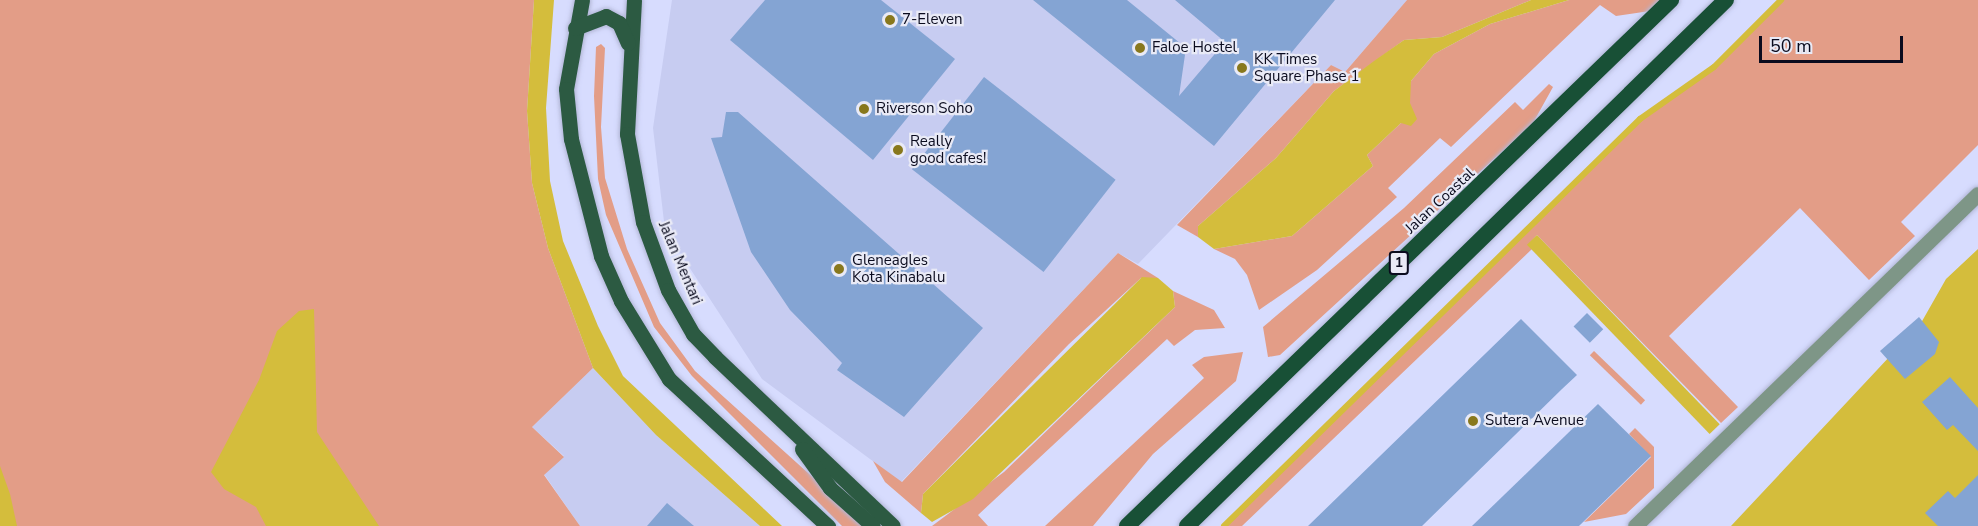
<!DOCTYPE html>
<style>
body{margin:0}
#map{position:relative;width:1978px;height:526px;overflow:hidden;background:#d7dcfe;font-family:"Nunito Sans",sans-serif}
div>[style]{position:absolute}
[style*='--x']{left:calc(var(--x)*1px);top:calc(var(--y)*1px);width:calc(var(--w)*1px);rotate:calc(var(--a)*1deg)}
.built>*{inset:0;background:#c7ccf1}
.green>*{inset:0;background:#e39d87;transform-origin:0 0}
.water>*{inset:0;background:#d4bd3c;transform-origin:0 0}
.stream>*{height:6px;margin:-3px;padding:0 3px;transform-origin:3px;border-radius:3px;background:#d4bd3c}
.building>*{inset:0;background:#84a4d3;transform-origin:0 0}
.roads{filter:drop-shadow(0 0 2px #b2b6d6) drop-shadow(0 0 2px #b2b6d6)}
.tertiary>*{height:15px;margin:-7.5px;padding:0 7.5px;transform-origin:7.5px;border-radius:7.5px;background:#7e9687}
.primary>*{height:15px;margin:-7.5px;padding:0 7.5px;transform-origin:7.5px;border-radius:7.5px;background:#2c5a42}
.trunk>*{height:16px;margin:-8px;padding:0 8px;transform-origin:8px;border-radius:8px;background:#185036}
.dots>*{width:16px;height:16px;translate:-50% -50%;box-sizing:border-box;border:3px solid #e9eaf6;border-radius:50%}
span{translate:-50% -50%;white-space:nowrap;text-align:center;line-height:1.15;-webkit-text-stroke:4.5px #e9eaf6;paint-order:stroke}
.shield-label span{padding:2px 4px;background:#e9eaf6;border:2px solid;border-radius:4px;-webkit-text-stroke-width:0}
.shield-label{font-size:14px;color:#0a0b1e;font-weight:700}
.poi-label{font-size:15px;color:#0a0b1e}
.left{translate:0 -50%;text-align:left}
.street-label{font-size:15px;color:#0a0b1e}
.scale{position:absolute;left:1759px;top:36px;width:144px;height:27px;box-sizing:border-box;border:3px solid #0a0b1e;border-top:0;padding-left:8px;font-size:18px;line-height:21px;white-space:nowrap;color:#0a0b1e;-webkit-text-stroke:4px #e9eaf6;paint-order:stroke}
</style>
<div id="map">
<div class="built">
<i style="clip-path:polygon(672px 0,1407px 0,1344px 73px,1331px 65px,1138px 264px,1118px 253px,901px 482px,762px 379px,665px 230px,653px 128px)"></i>
<i style="clip-path:polygon(593px 368px,656px 435px,760px 526px,580px 526px,544px 474px,564px 456px,532px 427px)"></i>
</div>
<div class="green">
<i style="clip-path:polygon(0 0,534px 0,527px 111px,532px 183px,548px 248px,593px 368px,532px 427px,564px 457px,544px 475px,580px 526px,0 526px)"></i>
<i style="clip-path:polygon(1407px 0,1531px 0,1442px 37px,1404px 40px,1334px 91px,1276px 158px,1198px 226px,1198px 237px,1177px 225px,1331px 65px,1345px 72px)"></i>
<i style="clip-path:polygon(1569px 0,1661px 0,1650px 11px,1616px 16px,1600px 5px,1451px 147px,1440px 138px,1388px 188px,1397px 197px,1317px 270px,1259px 310px,1247px 275px,1235px 259px,1214px 249px,1292px 236px,1373px 166px,1367px 155px,1401px 123px,1411px 81px,1434px 54px,1490px 24px)"></i>
<i style="clip-path:polygon(1781px 0,1978px 0,1978px 145px,1901px 222px,1915px 236px,1869px 280px,1800px 208px,1669px 336px,1738px 407px,1721px 423px,1537px 235px,1528px 245px,1532px 249px,1242px 526px,1224px 526px,1640px 119px,1714px 67px)"></i>
<i style="clip-path:polygon(601px 44px,605px 48px,601px 127px,605px 178px,627px 249px,660px 323px,695px 371px,867px 526px,842px 526px,692px 376px,654px 327px,606px 215px,598px 179px,594px 96px,596px 47px)"></i>
<i style="clip-path:polygon(1549px 84px,1553px 87px,1533px 123px,1280px 355px,1268px 357px,1263px 327px,1404px 208px,1515px 102px,1523px 110px)"></i>
<i style="clip-path:polygon(1118px 253px,1158px 278px,1141px 278px,1069px 344px,923px 494px,921px 513px,885px 482px,873px 461px,902px 482px)"></i>
<i style="clip-path:polygon(1173px 291px,1214px 310px,1225px 328px,1195px 330px,1174px 346px,1167px 339px,978px 515px,988px 526px,932px 526px,1004px 472px,1175px 307px)"></i>
<i style="left:1594px;top:351px;width:71px;height:6px;rotate:44deg"></i>
<i style="clip-path:polygon(1243px 352px,1236px 381px,1153px 454px,1093px 526px,1045px 526px,1204px 378px,1192px 365px,1204px 357px)"></i>
<i style="clip-path:polygon(1635px 428px,1654px 447px,1654px 488px,1626px 514px,1584px 522px,1651px 457px,1629px 434px)"></i>
</div>
<div class="water">
<i style="clip-path:polygon(534px 0,554px 0,546px 108px,550px 181px,563px 241px,598px 326px,623px 376px,782px 526px,760px 526px,656px 435px,593px 368px,548px 248px,532px 183px,527px 111px)"></i>
<i style="clip-path:polygon(1531px 0,1569px 0,1490px 24px,1434px 54px,1411px 81px,1410px 103px,1417px 119px,1411px 126px,1401px 123px,1367px 155px,1373px 166px,1292px 236px,1214px 249px,1198px 237px,1198px 226px,1276px 158px,1334px 91px,1374px 61px,1404px 40px,1442px 37px)"></i>
<i style="left:1537px;top:235px;width:263px;height:14px;rotate:46deg"></i>
<i style="clip-path:polygon(1978px 249px,1978px 526px,1731px 526px,1921px 323px,1946px 279px)"></i>
<i style="clip-path:polygon(1142px 277px,1158px 278px,1173px 291px,1175px 307px,973px 499px,932px 522px,921px 513px,923px 494px)"></i>
<i style="clip-path:polygon(314px 309px,317px 432px,379px 526px,266px 526px,256px 507px,224px 489px,211px 472px,259px 380px,277px 331px,299px 311px)"></i>
<i style="clip-path:polygon(0 466px,10px 494px,17px 526px,0 526px)"></i>
</div>
<div class="stream">
<i style="--x:1224;--y:526;--w:582;--a:-44.37"></i>
<i style="--x:1640;--y:119;--w:90;--a:-35.1"></i>
<i style="--x:1714;--y:67;--w:95;--a:-45"></i>
</div>
<div class="building">
<i style="clip-path:polygon(765px 0,881px 0,955px 59px,873px 160px,730px 40px)"></i>
<i style="clip-path:polygon(1033px 0,1127px 0,1186px 48px,1179px 96px,1225px 42px,1175px 0,1335px 0,1214px 146px)"></i>
<i style="left:984px;top:77px;width:167px;height:117px;rotate:38deg"></i>
<i style="clip-path:polygon(726px 112px,738px 112px,983px 328px,904px 417px,837px 370px,842px 363px,790px 310px,751px 252px,711px 138px,722px 137px)"></i>
<i style="left:1587px;top:313px;width:23px;height:19px;rotate:45deg"></i>
<i style="clip-path:polygon(1919px 317px,1939px 342px,1935px 354px,1905px 379px,1880px 351px)"></i>
<i style="clip-path:polygon(1521px 319px,1577px 375px,1562px 389px,1422px 526px,1308px 526px)"></i>
<i style="clip-path:polygon(1950px 377px,1978px 408px,1978px 451px,1953px 425px,1947px 430px,1922px 402px)"></i>
<i style="clip-path:polygon(1598px 404px,1651px 456px,1579px 526px,1472px 526px)"></i>
<i style="clip-path:polygon(1978px 475px,1978px 526px,1938px 526px,1925px 513px,1948px 491px,1955px 498px)"></i>
<i style="clip-path:polygon(667px 503px,694px 526px,647px 526px)"></i>
</div>
<div class="roads">
<div class="tertiary">
<i style="--x:1635;--y:526;--w:477;--a:-44.1"></i>
</div>
<div class="primary">
<i style="--x:582;--y:0;--w:90;--a:100.2"></i>
<i style="--x:566;--y:89;--w:50;--a:84.3"></i>
<i style="--x:571;--y:139;--w:121;--a:75.6"></i>
<i style="--x:601;--y:256;--w:49;--a:66"></i>
<i style="--x:621;--y:301;--w:92;--a:58.4"></i>
<i style="--x:669;--y:379;--w:217;--a:42.8"></i>
<i style="--x:634;--y:0;--w:134;--a:93"></i>
<i style="--x:627;--y:134;--w:89;--a:79.7"></i>
<i style="--x:643;--y:222;--w:72;--a:69.8"></i>
<i style="--x:668;--y:290;--w:51;--a:60.4"></i>
<i style="--x:693;--y:334;--w:32;--a:46"></i>
<i style="--x:715;--y:357;--w:245;--a:43.5"></i>
<i style="--x:575;--y:28;--w:33;--a:-21"></i>
<i style="--x:606;--y:16;--w:15;--a:28"></i>
<i style="--x:619;--y:23;--w:22;--a:66"></i>
<i style="--x:802;--y:449;--w:48;--a:54.3"></i>
<i style="--x:830;--y:488;--w:57;--a:41.5"></i>
</div>
<div class="trunk">
<i style="--x:1127;--y:526;--w:757;--a:-44.04"></i>
<i style="--x:1187;--y:526;--w:753;--a:-44.3"></i>
</div>
</div>
<div class="dots">
<i style="left:890px;top:20px;background:#88781d"></i>
<i style="left:1140px;top:48px;background:#88781d"></i>
<i style="left:1242px;top:68px;background:#88781d"></i>
<i style="left:864px;top:109px;background:#88781d"></i>
<i style="left:898px;top:150px;background:#88781d"></i>
<i style="left:839px;top:269px;background:#88781d"></i>
<i style="left:1473px;top:421px;background:#88781d"></i>
</div>
<div class="shield-label">
<span style="left:1399px;top:263px">1</span>
</div>
<div class="poi-label">
<span class="left" style="left:902px;top:20px">7-Eleven</span>
<span class="left" style="left:1152px;top:48px">Faloe Hostel</span>
<span class="left" style="left:1254px;top:68px">KK Times<br>Square Phase 1</span>
<span class="left" style="left:876px;top:109px">Riverson Soho</span>
<span class="left" style="left:910px;top:150px">Really<br>good cafes!</span>
<span class="left" style="left:852px;top:269px">Gleneagles<br>Kota Kinabalu</span>
<span class="left" style="left:1485px;top:421px">Sutera Avenue</span>
</div>
<div class="street-label">
<span style="left:1440px;top:201px;rotate:-43deg">Jalan Coastal</span>
<span style="left:680px;top:263px;rotate:67deg">Jalan Mentari</span>
</div>
<div class="scale">50 m</div>
</div>
